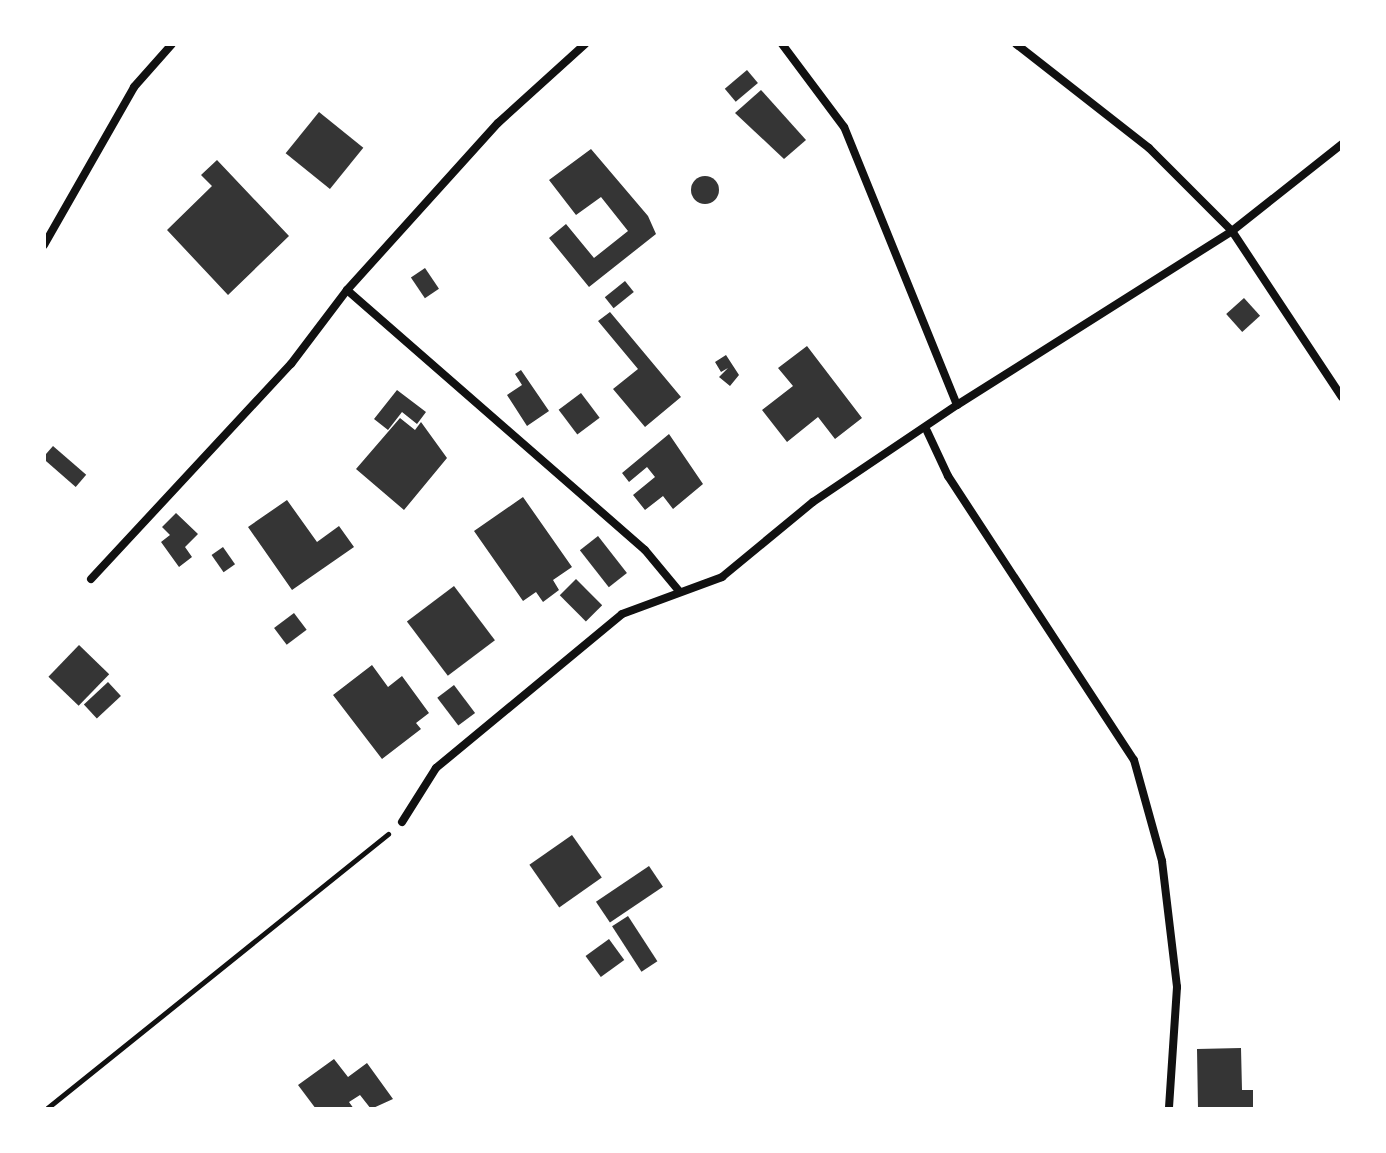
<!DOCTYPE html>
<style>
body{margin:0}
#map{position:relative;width:1386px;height:1153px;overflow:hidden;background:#fff;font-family:"Varela Round",sans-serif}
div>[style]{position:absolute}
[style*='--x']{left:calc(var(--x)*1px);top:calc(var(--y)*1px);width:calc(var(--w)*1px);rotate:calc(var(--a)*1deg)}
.building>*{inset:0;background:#353535;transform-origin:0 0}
.round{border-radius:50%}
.path>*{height:5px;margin:-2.5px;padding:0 2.5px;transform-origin:2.5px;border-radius:2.5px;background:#111}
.minor>*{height:8px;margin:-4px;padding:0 4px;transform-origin:4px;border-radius:4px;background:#111}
span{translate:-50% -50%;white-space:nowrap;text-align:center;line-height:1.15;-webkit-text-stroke:8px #fff;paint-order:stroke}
.frame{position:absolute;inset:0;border:46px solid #fff;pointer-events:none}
</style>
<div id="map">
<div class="building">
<i style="left:747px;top:70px;width:17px;height:29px;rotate:50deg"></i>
<i style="clip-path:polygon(761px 90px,806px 140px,784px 159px,735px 113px)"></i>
<i style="left:319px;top:112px;width:57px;height:53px;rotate:39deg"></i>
<i style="clip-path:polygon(591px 149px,648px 216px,656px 234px,589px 287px,549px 238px,566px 224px,594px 258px,628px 231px,601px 197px,576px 215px,549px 180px)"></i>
<i style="clip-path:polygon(217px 160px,289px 236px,228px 295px,167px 230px,212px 186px,201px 175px)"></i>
<i class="round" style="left:691px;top:176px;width:28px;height:28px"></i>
<i style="left:425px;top:268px;width:25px;height:17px;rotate:56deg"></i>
<i style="left:625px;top:281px;width:14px;height:26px;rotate:51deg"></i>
<i style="left:1244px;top:298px;width:24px;height:24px;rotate:48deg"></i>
<i style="clip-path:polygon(610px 312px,681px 397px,645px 427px,613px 389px,638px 369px,598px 321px)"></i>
<i style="clip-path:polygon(807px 346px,862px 418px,835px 439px,818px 417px,787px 442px,762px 410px,793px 386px,778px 368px)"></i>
<i style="clip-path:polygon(726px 355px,739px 375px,730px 386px,719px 377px,728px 368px,721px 372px,715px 362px)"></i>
<i style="clip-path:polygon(521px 370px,549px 411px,527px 426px,507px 395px,522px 385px,515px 374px)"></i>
<i style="clip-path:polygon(397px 390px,426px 412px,417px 424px,402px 412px,388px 430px,374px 419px)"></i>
<i style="left:581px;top:393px;width:31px;height:28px;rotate:53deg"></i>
<i style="clip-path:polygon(400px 418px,415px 430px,421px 422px,447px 458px,404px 510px,356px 469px)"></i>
<i style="clip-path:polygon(669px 434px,703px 484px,673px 509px,663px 496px,645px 510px,633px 495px,655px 477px,647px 467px,629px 482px,622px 473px)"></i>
<i style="left:53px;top:446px;width:44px;height:16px;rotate:41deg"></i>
<i style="clip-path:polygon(523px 497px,572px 567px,553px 580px,559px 590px,543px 602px,536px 592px,523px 601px,474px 531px)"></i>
<i style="clip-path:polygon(287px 500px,317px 542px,339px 526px,354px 547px,292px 590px,248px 527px)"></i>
<i style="clip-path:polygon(176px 513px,198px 534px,185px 547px,192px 557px,179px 567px,161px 542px,170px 535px,162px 527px)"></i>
<i style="left:598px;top:536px;width:47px;height:23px;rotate:52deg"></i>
<i style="left:223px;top:547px;width:21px;height:14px;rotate:55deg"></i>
<i style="left:576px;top:579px;width:37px;height:23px;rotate:45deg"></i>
<i style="left:454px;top:586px;width:68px;height:59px;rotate:53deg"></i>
<i style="left:294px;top:613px;width:21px;height:25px;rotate:53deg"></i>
<i style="left:79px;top:645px;width:42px;height:44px;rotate:44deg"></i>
<i style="clip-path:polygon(372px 665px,388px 687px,402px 676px,429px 713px,416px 723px,421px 729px,382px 759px,333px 695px)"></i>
<i style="left:108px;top:682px;width:19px;height:33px;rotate:47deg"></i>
<i style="left:454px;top:685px;width:35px;height:21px;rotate:53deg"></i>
<i style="left:572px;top:835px;width:52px;height:52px;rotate:55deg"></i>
<i style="left:649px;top:866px;width:25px;height:64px;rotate:56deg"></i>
<i style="left:628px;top:916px;width:54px;height:19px;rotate:57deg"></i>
<i style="left:609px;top:939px;width:26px;height:29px;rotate:54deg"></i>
<i style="clip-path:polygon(1241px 1048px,1242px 1090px,1253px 1090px,1253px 1109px,1198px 1109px,1197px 1049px)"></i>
<i style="clip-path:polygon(334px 1059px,348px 1077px,367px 1063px,393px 1099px,371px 1109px,360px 1095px,349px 1102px,354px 1109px,316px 1109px,298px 1085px)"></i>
</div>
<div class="path">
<i style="--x:46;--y:1109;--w:439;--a:-38.8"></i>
</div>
<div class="minor">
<i style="--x:1016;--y:44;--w:169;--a:38"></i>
<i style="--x:1149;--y:148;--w:117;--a:45"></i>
<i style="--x:1232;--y:231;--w:199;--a:56.5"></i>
<i style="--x:44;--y:245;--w:182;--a:-60.3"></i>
<i style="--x:134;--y:87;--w:57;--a:-48.5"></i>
<i style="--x:347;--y:290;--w:395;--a:41.1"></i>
<i style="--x:645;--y:550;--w:53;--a:50.3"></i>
<i style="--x:957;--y:405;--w:325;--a:-32.3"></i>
<i style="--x:1232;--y:231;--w:140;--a:-38.3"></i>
<i style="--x:927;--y:431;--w:50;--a:65"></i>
<i style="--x:948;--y:476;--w:339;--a:56.8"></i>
<i style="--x:1134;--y:760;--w:105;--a:74.5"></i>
<i style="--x:1162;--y:861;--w:127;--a:83.2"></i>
<i style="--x:1177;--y:987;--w:122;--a:93.8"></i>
<i style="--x:91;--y:579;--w:294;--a:-47.1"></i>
<i style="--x:291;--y:364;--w:93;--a:-52.9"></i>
<i style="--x:347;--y:290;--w:225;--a:-47.9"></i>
<i style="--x:498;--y:123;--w:118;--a:-42.2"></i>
<i style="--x:402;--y:822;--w:64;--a:-57.8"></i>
<i style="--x:436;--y:768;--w:241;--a:-39.6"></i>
<i style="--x:622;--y:614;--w:107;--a:-20.3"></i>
<i style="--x:722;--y:577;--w:118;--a:-39.5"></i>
<i style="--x:813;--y:502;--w:174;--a:-34"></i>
<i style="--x:957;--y:405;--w:300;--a:-112.1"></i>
<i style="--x:844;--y:127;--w:104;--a:-126.8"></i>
</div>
<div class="frame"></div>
</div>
